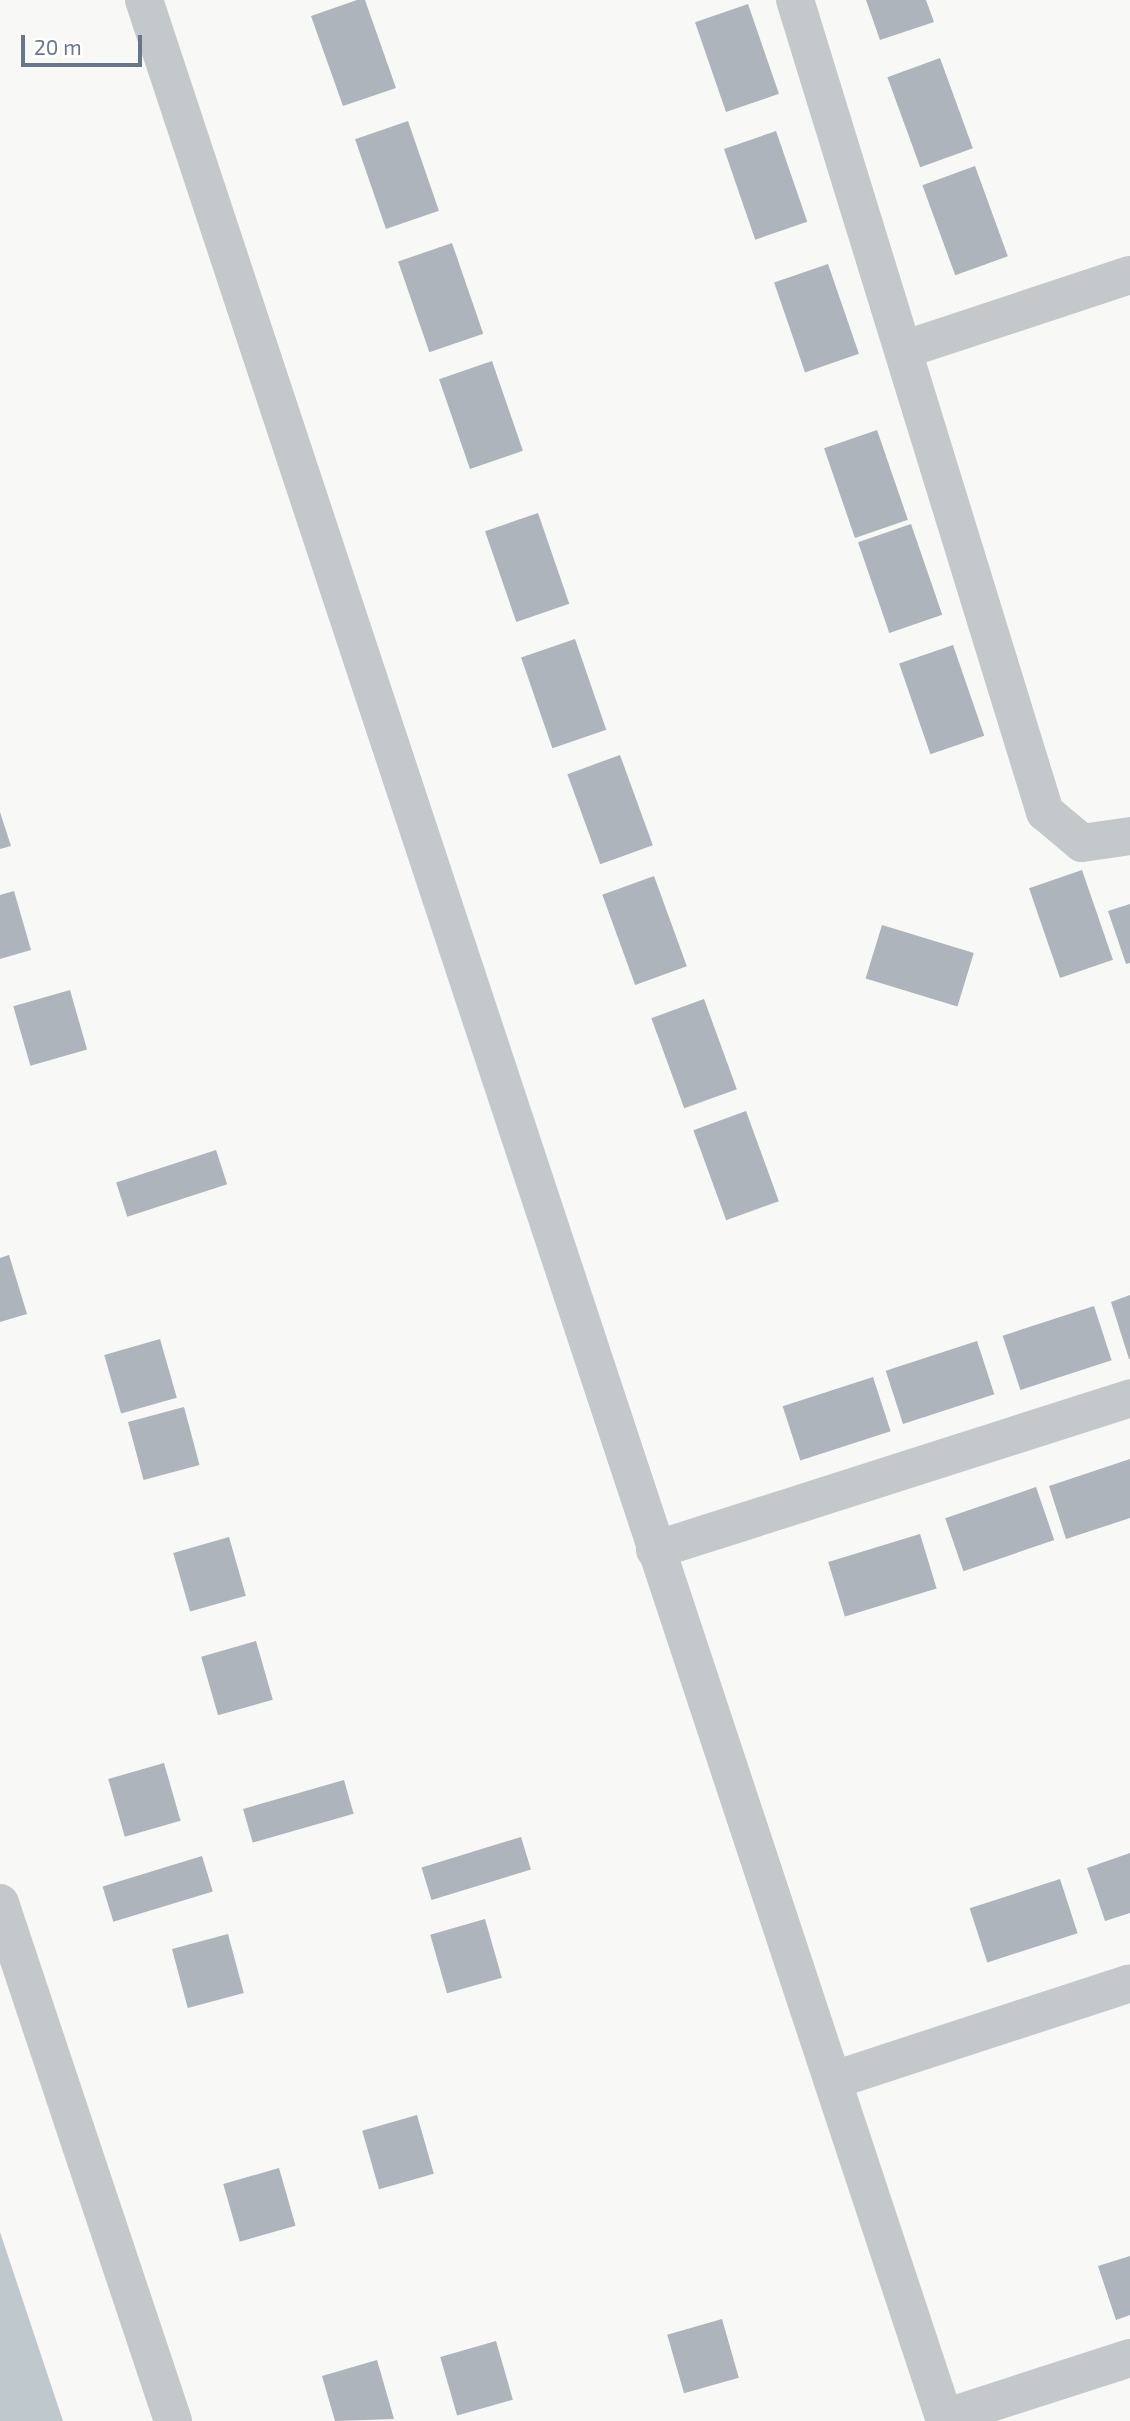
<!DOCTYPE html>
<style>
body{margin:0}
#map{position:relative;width:1130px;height:2421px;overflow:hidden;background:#f8f8f6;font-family:"Exo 2",sans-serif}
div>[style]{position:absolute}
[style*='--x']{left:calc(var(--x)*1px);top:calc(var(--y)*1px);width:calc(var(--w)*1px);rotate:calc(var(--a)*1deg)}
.water>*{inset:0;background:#bfc8cd}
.building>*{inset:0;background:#adb4bb;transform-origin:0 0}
.minor>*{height:38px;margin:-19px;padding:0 19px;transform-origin:19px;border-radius:19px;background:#c4c8cb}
span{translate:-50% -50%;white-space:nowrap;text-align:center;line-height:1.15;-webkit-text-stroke:7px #fff;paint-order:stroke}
.scale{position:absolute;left:21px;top:35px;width:121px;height:32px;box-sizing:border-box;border:4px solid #677787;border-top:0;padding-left:9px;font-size:21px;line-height:24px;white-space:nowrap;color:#677787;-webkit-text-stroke:5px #fff;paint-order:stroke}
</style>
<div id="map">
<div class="water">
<i style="clip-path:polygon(0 2232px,63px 2421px,0 2421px)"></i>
</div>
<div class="building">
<i style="clip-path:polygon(357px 0,365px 0,396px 88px,343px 106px,311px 16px)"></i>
<i style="clip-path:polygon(866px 0,926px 0,934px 22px,880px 40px)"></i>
<i style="left:748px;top:4px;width:95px;height:56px;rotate:71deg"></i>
<i style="left:940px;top:58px;width:96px;height:56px;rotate:70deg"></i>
<i style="left:408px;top:121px;width:95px;height:56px;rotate:71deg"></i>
<i style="left:776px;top:131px;width:96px;height:55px;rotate:71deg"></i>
<i style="left:975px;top:166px;width:96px;height:56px;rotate:70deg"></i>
<i style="left:452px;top:243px;width:96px;height:57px;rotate:71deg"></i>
<i style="left:828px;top:264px;width:95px;height:57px;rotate:71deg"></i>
<i style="left:492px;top:361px;width:95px;height:56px;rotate:71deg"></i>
<i style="left:877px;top:430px;width:95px;height:56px;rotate:71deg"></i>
<i style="left:538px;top:513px;width:96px;height:56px;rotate:71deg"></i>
<i style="left:911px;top:524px;width:96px;height:56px;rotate:71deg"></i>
<i style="left:575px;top:639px;width:96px;height:57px;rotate:71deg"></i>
<i style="left:953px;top:645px;width:96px;height:57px;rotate:71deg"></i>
<i style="left:620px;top:755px;width:96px;height:56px;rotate:70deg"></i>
<i style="clip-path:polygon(0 812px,11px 846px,0 849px)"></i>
<i style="left:1082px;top:870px;width:95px;height:56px;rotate:71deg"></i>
<i style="left:654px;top:876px;width:96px;height:55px;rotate:70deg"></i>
<i style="clip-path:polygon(14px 891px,31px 950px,0 959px,0 895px)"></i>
<i style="clip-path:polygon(1130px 904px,1130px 963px,1126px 964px,1108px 911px)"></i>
<i style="left:882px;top:925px;width:96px;height:56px;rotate:17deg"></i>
<i style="left:70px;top:990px;width:62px;height:59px;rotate:74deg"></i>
<i style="left:704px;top:999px;width:96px;height:56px;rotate:70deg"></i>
<i style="left:746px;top:1111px;width:96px;height:56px;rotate:70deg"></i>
<i style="left:216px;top:1150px;width:36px;height:105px;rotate:72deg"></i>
<i style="clip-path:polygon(9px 1255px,27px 1314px,0 1322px,0 1258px)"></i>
<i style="clip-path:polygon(1130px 1295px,1130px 1359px,1129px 1359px,1111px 1302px)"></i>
<i style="left:1094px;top:1306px;width:57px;height:96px;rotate:72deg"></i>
<i style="left:160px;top:1339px;width:61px;height:58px;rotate:74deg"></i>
<i style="left:977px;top:1341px;width:56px;height:96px;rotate:72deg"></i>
<i style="left:873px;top:1377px;width:57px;height:95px;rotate:72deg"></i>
<i style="left:184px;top:1407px;width:60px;height:58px;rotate:75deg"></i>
<i style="clip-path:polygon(1130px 1459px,1130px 1518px,1066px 1539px,1049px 1486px)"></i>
<i style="left:1036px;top:1487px;width:56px;height:96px;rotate:71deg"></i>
<i style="left:920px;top:1534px;width:57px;height:96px;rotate:73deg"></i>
<i style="left:229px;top:1537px;width:61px;height:58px;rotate:74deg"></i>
<i style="left:256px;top:1641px;width:61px;height:57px;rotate:74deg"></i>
<i style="left:164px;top:1763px;width:60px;height:58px;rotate:74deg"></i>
<i style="left:344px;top:1780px;width:35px;height:105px;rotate:74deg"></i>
<i style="left:521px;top:1837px;width:34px;height:104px;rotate:73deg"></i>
<i style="clip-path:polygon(1130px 1853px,1130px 1913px,1105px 1921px,1087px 1868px)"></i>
<i style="left:202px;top:1856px;width:37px;height:104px;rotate:73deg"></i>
<i style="left:1060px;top:1879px;width:57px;height:95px;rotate:72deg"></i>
<i style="left:485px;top:1919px;width:61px;height:57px;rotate:74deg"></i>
<i style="left:228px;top:1934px;width:61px;height:58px;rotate:75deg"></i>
<i style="left:417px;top:2115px;width:61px;height:57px;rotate:74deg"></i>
<i style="left:279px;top:2168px;width:60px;height:58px;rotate:74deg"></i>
<i style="clip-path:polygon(1130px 2256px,1130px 2315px,1116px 2320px,1098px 2266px)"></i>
<i style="left:722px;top:2319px;width:61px;height:57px;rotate:74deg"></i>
<i style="left:496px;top:2341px;width:61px;height:58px;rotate:74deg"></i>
<i style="clip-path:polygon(377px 2360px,394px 2419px,335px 2421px,322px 2376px)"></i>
</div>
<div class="minor">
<i style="--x:144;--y:0;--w:2550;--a:71.69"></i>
<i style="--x:795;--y:0;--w:850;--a:72.89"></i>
<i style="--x:1045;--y:812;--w:48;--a:40"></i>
<i style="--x:1082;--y:843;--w:49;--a:-8.3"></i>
<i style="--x:906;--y:349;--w:236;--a:-18.3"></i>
<i style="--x:655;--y:1550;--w:499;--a:-17.7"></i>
<i style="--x:0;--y:1903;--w:546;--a:71.53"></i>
<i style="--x:834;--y:2080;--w:311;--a:-18.1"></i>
<i style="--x:944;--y:2418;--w:195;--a:-17.9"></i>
</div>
<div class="scale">20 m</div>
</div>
